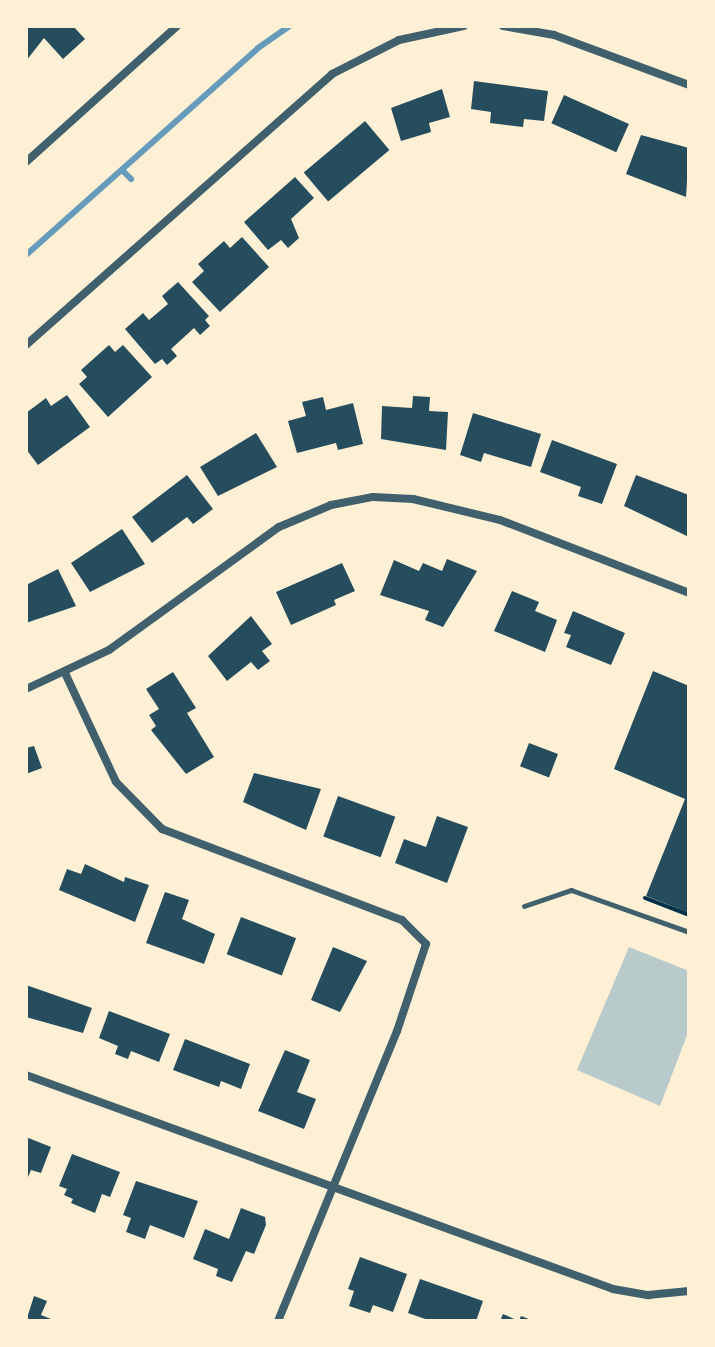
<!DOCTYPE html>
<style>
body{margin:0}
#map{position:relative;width:715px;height:1347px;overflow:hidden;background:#fdf0d5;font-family:Commissioner,sans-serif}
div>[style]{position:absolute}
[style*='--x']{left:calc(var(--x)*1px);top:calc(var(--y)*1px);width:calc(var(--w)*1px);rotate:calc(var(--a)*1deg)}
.green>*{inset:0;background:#b9caca}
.stream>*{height:6px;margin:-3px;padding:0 3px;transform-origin:3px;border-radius:3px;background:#669bbc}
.building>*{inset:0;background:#264d5e;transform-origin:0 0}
.path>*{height:4px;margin:-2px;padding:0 2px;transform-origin:2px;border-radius:2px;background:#003049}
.service>*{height:5px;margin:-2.5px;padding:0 2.5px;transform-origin:2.5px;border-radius:2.5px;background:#3f606c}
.minor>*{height:8px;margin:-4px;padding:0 4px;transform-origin:4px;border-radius:4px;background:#3f606c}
span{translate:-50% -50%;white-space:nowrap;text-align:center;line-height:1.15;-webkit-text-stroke:6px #fdf0d5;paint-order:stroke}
.frame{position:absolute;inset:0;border:28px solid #fdf0d5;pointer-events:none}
</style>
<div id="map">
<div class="green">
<i style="clip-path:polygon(629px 947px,689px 971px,689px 1030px,660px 1106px,577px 1070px)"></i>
</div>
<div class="stream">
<i style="--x:122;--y:170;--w:13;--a:45"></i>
<i style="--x:26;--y:255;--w:311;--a:-41.7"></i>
<i style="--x:258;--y:48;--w:38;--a:-35"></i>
</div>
<div class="building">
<i style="clip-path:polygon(26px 26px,73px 26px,85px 39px,63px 59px,44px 38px,26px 61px)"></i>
<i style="clip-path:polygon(474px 81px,548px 91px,544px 121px,524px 119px,523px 127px,490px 123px,491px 112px,471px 109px)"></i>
<i style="clip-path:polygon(442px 89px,450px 117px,429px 123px,431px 132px,401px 141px,391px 108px)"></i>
<i style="left:564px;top:95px;width:71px;height:31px;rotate:24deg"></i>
<i style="left:365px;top:121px;width:38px;height:80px;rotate:50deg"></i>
<i style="clip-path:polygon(641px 135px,689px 148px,686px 197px,626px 174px)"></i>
<i style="clip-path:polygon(295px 177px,314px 198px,291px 219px,299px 238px,288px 248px,281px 240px,268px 250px,244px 222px)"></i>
<i style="clip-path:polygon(242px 237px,269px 267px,220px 312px,192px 282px,204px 271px,198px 264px,224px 241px,230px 248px)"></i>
<i style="clip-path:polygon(178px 282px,209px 316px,205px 320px,210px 326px,200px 335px,194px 328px,171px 349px,177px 356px,167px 365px,162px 359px,155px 364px,125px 329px,143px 313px,149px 320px,168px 304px,162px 296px)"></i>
<i style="clip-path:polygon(109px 345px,115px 352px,123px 345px,152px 377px,108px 417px,79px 384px,87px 377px,81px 370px)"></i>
<i style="clip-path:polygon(67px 395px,90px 427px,38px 465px,26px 449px,26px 413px,46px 398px,51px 406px)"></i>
<i style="clip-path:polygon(413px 396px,430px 397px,429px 411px,448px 412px,446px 450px,381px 439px,382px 406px,412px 408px)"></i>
<i style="clip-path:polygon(323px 397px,326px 410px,353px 403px,363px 444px,338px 450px,336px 443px,297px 453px,288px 421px,306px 416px,302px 402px)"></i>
<i style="clip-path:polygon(473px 413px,541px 434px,531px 467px,484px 453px,481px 462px,460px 455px)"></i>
<i style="clip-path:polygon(256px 433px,277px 467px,218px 496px,200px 467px)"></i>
<i style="clip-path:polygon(552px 440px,617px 464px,602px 504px,578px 496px,581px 487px,540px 472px)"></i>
<i style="clip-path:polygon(187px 475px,213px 509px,193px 524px,187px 517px,152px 543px,132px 517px)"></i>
<i style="clip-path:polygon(636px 475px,689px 495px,689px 537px,624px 506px)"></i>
<i style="clip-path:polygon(122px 529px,145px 564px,90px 592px,71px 563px)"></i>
<i style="clip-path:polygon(447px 559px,477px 571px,443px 627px,425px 620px,429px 611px,380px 595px,394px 560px,419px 571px,423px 563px,442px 571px)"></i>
<i style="clip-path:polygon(342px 563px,355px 591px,334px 600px,336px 605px,291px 625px,276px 592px)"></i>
<i style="clip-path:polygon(58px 569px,76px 606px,26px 623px,26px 585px)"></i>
<i style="clip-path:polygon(512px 591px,539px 602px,535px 611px,557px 620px,545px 652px,494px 631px)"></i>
<i style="clip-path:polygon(573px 611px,625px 633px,611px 665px,566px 647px,571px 635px,564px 633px)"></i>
<i style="clip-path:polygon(251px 616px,272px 644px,262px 651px,270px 661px,258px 670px,251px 662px,227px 681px,208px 656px)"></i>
<i style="clip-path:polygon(653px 671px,689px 686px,689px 913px,646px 896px,685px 799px,614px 769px)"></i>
<i style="clip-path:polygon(173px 672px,196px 708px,187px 713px,214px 757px,186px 774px,151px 730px,156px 726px,149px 715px,159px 709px,146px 689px)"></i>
<i style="left:529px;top:743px;width:31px;height:25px;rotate:21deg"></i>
<i style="clip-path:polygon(34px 746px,42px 768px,26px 774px,26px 748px)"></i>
<i style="clip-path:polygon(254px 773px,321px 789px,306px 830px,243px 802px)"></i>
<i style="left:338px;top:796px;width:61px;height:43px;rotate:20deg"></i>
<i style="clip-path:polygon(437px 816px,468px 827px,447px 883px,395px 863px,404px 839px,426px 847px)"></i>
<i style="clip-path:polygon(85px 864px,124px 882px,125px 877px,149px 885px,135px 922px,59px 890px,67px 869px,81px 874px)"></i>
<i style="clip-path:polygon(165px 892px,189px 900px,182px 919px,215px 934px,204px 964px,146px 943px)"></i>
<i style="left:241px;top:917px;width:59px;height:40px;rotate:21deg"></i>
<i style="clip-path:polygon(333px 947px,367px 961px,340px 1012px,311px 1000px)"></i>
<i style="clip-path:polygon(26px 985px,92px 1008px,83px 1033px,26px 1017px)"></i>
<i style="clip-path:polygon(109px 1011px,170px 1034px,159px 1062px,131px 1051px,128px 1059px,115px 1054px,118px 1046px,99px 1038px)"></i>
<i style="clip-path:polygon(185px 1039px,250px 1064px,241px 1089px,221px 1081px,219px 1087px,173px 1070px)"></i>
<i style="clip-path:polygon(285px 1050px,310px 1060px,297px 1092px,316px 1099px,304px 1129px,258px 1111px)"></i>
<i style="clip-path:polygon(26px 1137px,51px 1147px,41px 1173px,31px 1170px,26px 1182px)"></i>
<i style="clip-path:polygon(72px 1154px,120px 1172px,110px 1197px,102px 1194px,95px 1213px,71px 1203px,73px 1199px,64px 1195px,67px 1189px,59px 1186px)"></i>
<i style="clip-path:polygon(136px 1181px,198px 1201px,184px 1238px,150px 1225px,145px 1239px,126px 1232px,131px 1218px,123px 1215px)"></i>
<i style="clip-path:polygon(241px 1208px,265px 1217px,266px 1225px,254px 1254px,246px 1251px,232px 1282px,216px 1276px,218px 1269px,193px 1259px,205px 1229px,229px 1239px)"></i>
<i style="clip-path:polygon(360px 1257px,407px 1274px,393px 1312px,373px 1305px,370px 1313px,349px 1306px,354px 1291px,348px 1289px)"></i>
<i style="clip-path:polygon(420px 1279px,483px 1301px,476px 1321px,431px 1321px,408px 1313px)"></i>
<i style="clip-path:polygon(34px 1296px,47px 1301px,41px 1315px,56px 1321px,26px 1321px)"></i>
<i style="clip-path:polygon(503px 1314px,519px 1321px,521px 1316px,534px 1321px,500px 1321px)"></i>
</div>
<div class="path">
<i style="--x:645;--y:898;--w:47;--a:21.1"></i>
</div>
<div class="service">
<i style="--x:524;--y:906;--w:50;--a:-18.8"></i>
<i style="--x:571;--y:890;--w:125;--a:19.6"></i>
</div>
<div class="minor">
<i style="--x:503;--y:26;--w:52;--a:10"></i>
<i style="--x:554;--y:35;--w:144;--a:20.3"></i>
<i style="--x:26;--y:162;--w:203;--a:-42"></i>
<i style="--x:26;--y:345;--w:409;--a:-41.5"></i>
<i style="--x:332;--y:74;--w:75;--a:-26.9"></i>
<i style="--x:399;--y:40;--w:66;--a:-12.2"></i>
<i style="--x:65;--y:673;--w:120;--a:64.9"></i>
<i style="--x:116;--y:782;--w:66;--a:45.6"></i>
<i style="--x:162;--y:829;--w:257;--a:20.8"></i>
<i style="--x:402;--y:920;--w:34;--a:45"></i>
<i style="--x:426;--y:944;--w:92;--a:108.4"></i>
<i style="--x:397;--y:1031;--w:313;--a:112.3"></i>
<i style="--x:26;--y:689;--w:92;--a:-25.2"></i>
<i style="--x:109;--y:650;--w:210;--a:-35.9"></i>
<i style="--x:279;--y:527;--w:56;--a:-22.9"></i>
<i style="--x:331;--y:505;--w:43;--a:-10.8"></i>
<i style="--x:373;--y:497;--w:40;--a:2.9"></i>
<i style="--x:413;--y:499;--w:89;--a:13.6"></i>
<i style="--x:500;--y:520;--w:203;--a:21.1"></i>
<i style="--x:26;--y:1075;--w:625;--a:20.03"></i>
<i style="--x:613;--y:1289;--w:36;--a:10"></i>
<i style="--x:648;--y:1295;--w:41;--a:-5.6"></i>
</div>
<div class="frame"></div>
</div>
